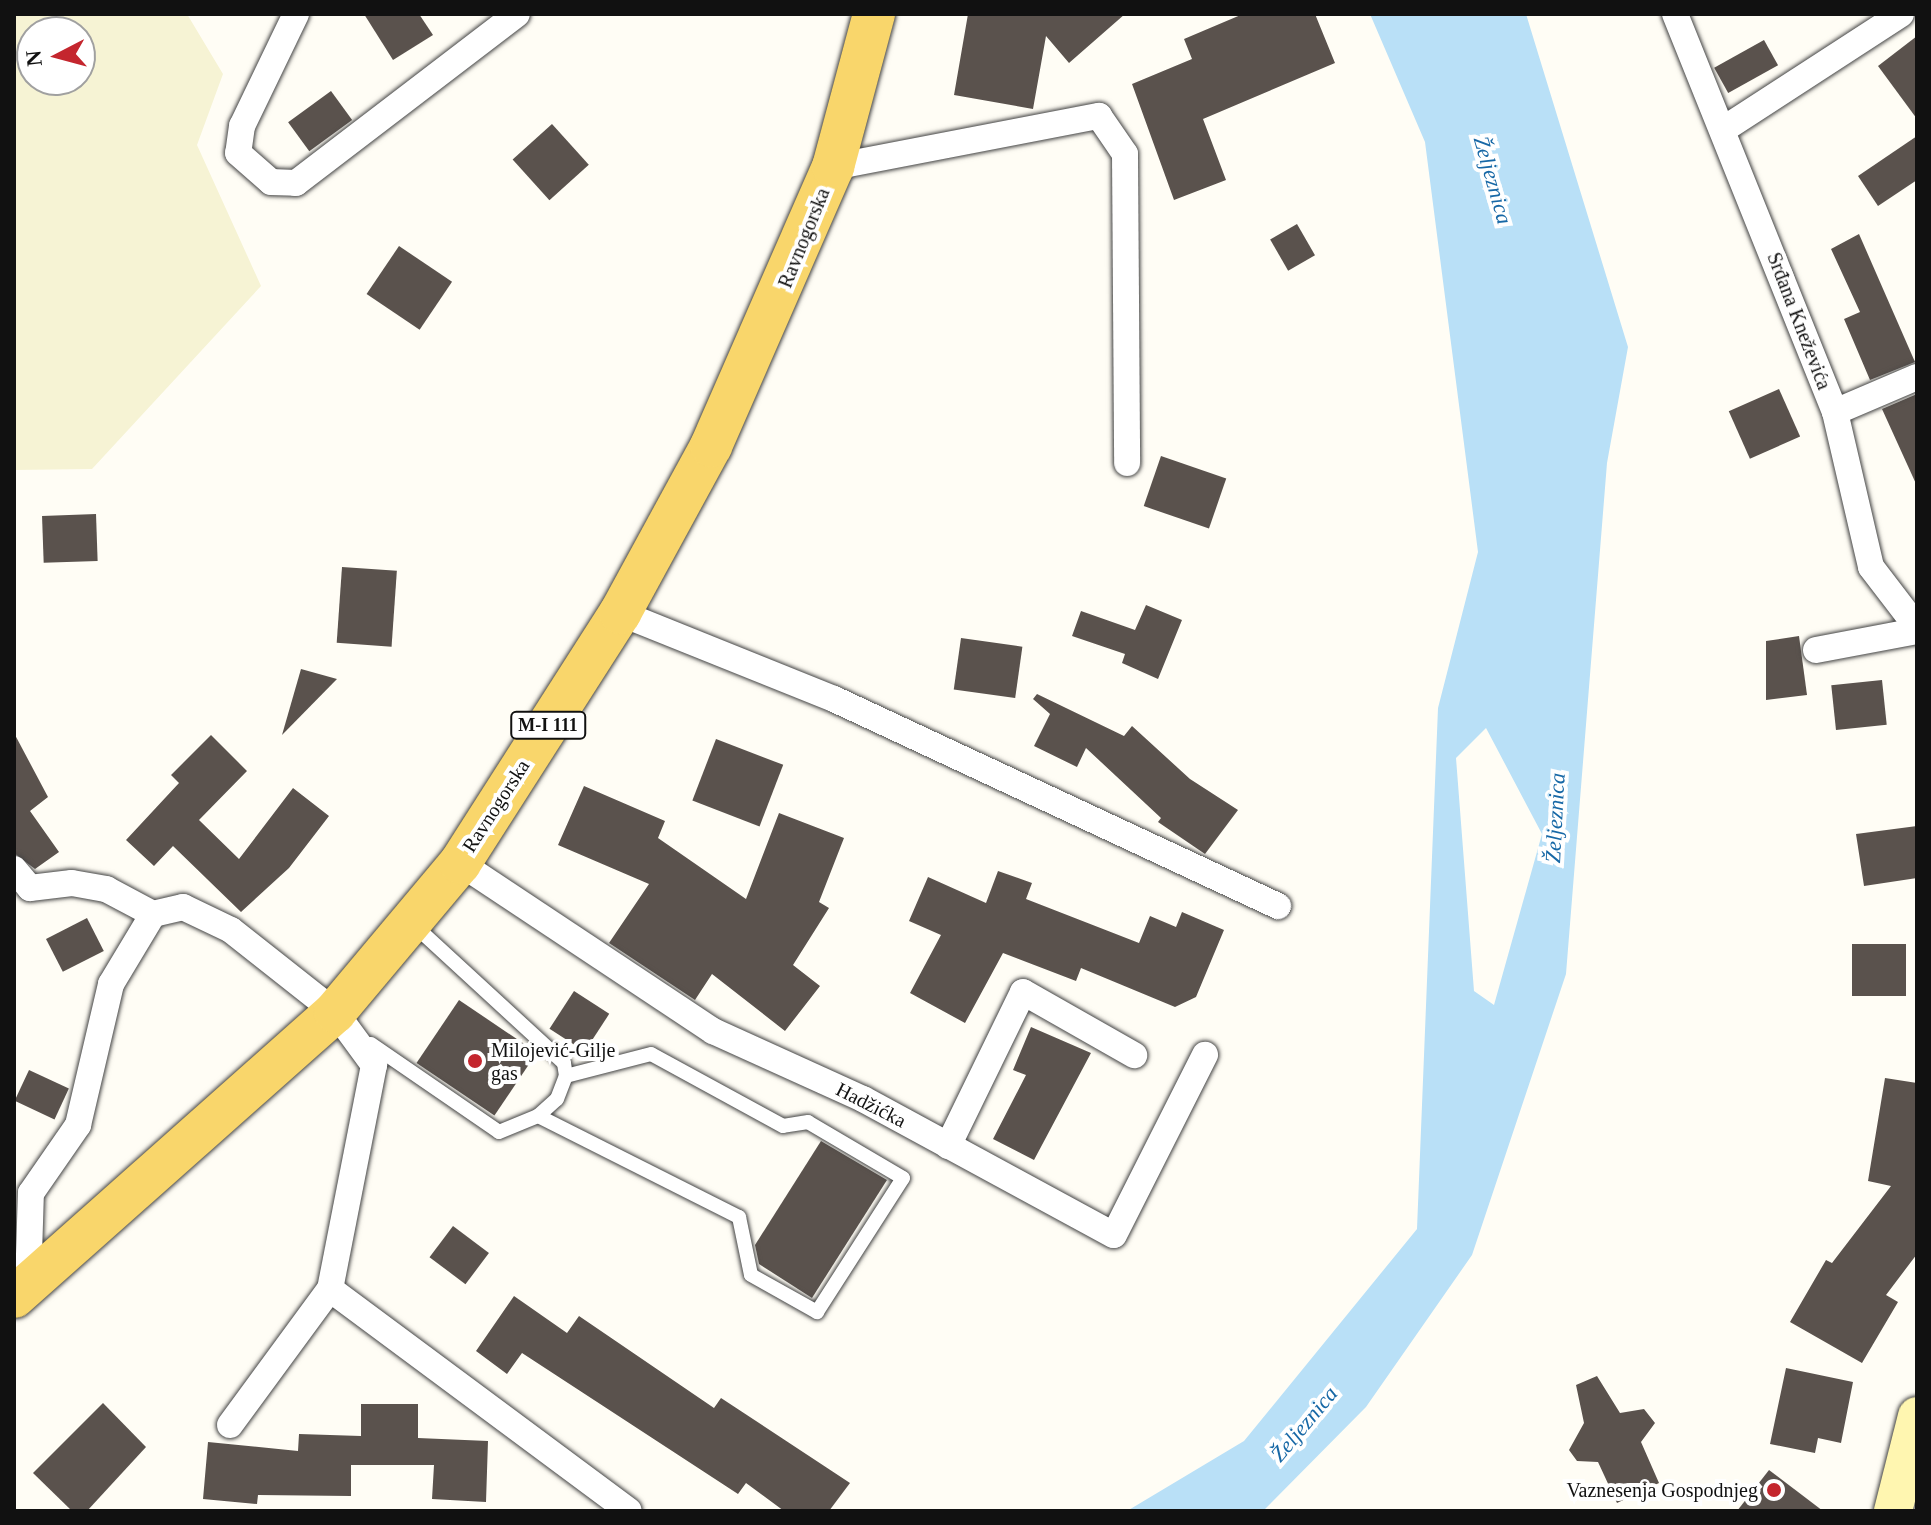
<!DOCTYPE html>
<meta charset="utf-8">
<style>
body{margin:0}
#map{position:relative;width:1931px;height:1525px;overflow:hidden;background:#fffdf5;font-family:"Times New Roman",serif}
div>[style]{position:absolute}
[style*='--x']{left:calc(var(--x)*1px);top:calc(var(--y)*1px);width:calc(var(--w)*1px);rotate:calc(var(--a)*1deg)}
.farmland>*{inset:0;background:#f6f3d4}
.water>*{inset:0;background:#b9e0f7}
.building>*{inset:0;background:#5a524d;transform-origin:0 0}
.roads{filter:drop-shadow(0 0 2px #444) drop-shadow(0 0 2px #444)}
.service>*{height:14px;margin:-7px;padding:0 7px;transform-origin:7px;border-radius:7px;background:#fff}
.minor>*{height:26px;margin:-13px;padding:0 13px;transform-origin:13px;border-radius:13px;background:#fff}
.secondary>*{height:38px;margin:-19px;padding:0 19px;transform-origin:19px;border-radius:19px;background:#fff6b0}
.primary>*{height:42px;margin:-21px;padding:0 21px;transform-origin:21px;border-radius:21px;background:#f9d66b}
.dots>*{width:22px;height:22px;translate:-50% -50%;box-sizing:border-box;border:4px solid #fff;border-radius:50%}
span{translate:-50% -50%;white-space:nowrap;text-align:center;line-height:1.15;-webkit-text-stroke:8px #fff;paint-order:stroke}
.shield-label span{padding:2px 6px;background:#fff;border:2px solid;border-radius:6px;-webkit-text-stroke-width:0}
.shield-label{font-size:18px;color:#111;font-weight:700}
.street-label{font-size:20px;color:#111}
.poi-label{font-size:20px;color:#111}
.left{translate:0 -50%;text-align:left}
.right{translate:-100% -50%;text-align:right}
.water-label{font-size:22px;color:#1768a6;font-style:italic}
.frame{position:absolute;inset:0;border:16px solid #111;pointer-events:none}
.north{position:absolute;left:16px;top:16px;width:80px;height:80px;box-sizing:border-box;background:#fff;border:2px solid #a0a0a0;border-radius:50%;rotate:264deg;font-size:22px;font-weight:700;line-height:32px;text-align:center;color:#111}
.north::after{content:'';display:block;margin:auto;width:28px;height:36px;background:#c4262e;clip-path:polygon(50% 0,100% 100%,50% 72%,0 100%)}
</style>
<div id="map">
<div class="farmland">
<i style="clip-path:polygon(evenodd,14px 14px,187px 14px,223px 74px,197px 145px,261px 286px,92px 469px,14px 470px,14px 14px,32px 32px,80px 32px,80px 80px,32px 80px,32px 32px)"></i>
</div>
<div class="water">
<i style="clip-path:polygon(evenodd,1370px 14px,1526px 14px,1628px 347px,1607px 463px,1566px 974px,1472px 1255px,1366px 1407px,1263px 1511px,1127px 1511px,1244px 1441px,1417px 1229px,1438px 708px,1478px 552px,1425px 142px,1370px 14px,1486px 728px,1542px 834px,1494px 1005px,1474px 991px,1456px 758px,1486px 728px)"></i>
</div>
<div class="building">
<i style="clip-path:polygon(364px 14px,419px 14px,433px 35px,393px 60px)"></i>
<i style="clip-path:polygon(968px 14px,1125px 14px,1069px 63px,1046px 36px,1033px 109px,954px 95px)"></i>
<i style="clip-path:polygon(1243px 14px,1315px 14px,1335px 63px,1203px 119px,1226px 180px,1174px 200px,1132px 84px,1192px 59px,1184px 39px)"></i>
<i style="clip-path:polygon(1917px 36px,1917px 119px,1878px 66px)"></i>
<i style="left:1764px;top:40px;width:29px;height:57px;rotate:61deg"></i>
<i style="left:331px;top:91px;width:36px;height:53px;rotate:54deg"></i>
<i style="left:552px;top:124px;width:55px;height:53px;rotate:48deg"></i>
<i style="clip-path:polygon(1917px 136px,1917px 180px,1878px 206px,1858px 176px)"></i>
<i style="left:1297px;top:224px;width:36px;height:31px;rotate:60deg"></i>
<i style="clip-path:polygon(1859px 234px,1915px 362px,1870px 380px,1844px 319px,1860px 312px,1831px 249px)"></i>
<i style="left:399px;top:246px;width:64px;height:58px;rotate:34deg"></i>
<i style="left:1779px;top:389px;width:52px;height:55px;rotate:66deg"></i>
<i style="clip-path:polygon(1917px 394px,1917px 486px,1882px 409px)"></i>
<i style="left:1161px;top:456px;width:69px;height:53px;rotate:19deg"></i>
<i style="left:96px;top:514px;width:47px;height:54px;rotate:88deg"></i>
<i style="left:342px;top:567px;width:55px;height:76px;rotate:4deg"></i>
<i style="clip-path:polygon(1146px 605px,1182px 620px,1158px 679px,1122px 663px,1125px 654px,1072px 636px,1081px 611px,1135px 630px)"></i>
<i style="clip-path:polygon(1799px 636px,1807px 695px,1766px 700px,1766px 641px)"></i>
<i style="left:961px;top:638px;width:62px;height:52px;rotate:8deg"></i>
<i style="clip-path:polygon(301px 669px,337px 679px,282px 735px)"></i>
<i style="left:1882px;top:680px;width:45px;height:51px;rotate:84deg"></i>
<i style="clip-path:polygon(1037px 694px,1124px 736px,1132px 726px,1190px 779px,1238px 810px,1205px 854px,1158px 822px,1161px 818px,1086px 748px,1077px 767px,1034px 746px,1050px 714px,1033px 699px)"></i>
<i style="clip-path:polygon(14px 733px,48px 797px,30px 811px,59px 852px,35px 869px,14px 853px)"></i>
<i style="clip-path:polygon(211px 735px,247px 771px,199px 820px,239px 859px,293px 788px,329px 816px,289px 868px,241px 912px,173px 846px,154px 866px,126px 840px,179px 783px,171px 775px)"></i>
<i style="left:716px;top:739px;width:72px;height:66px;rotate:21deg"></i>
<i style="clip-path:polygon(584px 786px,665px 821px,658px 838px,746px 899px,779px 813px,844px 838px,819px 902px,829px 908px,793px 965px,820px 986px,785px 1031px,712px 974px,695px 1000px,609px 943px,649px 884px,558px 845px)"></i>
<i style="clip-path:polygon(1917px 826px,1917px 878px,1864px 886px,1856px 834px)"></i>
<i style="clip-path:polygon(998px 871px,1032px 883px,1026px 899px,1139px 943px,1150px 916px,1176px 927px,1182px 912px,1224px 930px,1196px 997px,1175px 1007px,1081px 968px,1076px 981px,1003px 953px,965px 1023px,910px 993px,941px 935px,909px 921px,928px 877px,986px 903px)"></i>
<i style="left:87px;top:918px;width:37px;height:46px;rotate:63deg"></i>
<i style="left:1852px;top:944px;width:54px;height:52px"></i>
<i style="left:574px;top:991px;width:42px;height:45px;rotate:33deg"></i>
<i style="left:459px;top:1000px;width:94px;height:76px;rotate:34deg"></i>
<i style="clip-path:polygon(1031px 1027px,1091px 1053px,1034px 1160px,993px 1139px,1026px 1075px,1013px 1070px)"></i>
<i style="left:29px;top:1070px;width:44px;height:34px;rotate:25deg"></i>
<i style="clip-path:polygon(1885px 1078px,1917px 1083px,1917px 1254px,1886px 1295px,1898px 1302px,1862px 1363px,1790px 1322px,1826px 1260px,1832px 1263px,1891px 1186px,1868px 1181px)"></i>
<i style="clip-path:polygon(821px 1141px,887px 1180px,812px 1298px,759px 1264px,755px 1245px)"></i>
<i style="left:453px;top:1226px;width:45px;height:39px;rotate:37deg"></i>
<i style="clip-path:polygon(514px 1296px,567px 1333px,579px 1316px,714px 1408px,721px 1398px,850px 1483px,829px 1511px,784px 1511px,746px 1483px,738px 1494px,522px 1353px,507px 1374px,476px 1351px)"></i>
<i style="clip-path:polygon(1786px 1368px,1853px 1382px,1841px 1443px,1818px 1438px,1815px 1453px,1770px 1444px)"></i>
<i style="clip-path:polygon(1597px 1376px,1620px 1413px,1644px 1409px,1655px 1423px,1641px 1442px,1659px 1483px,1617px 1503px,1598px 1462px,1577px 1461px,1569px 1450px,1584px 1423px,1576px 1385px)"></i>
<i style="clip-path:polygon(103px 1403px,146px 1447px,87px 1511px,72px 1511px,33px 1473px)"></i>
<i style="clip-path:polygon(361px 1404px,418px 1404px,418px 1438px,488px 1441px,486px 1502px,432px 1499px,434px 1465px,351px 1465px,351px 1496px,258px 1495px,257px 1504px,203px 1499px,208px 1442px,298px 1451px,299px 1434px,361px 1436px)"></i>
<i style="clip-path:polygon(1769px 1470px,1823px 1511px,1737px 1511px)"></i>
</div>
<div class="roads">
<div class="service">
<i style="--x:371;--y:1044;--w:155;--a:34.5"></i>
<i style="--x:499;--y:1132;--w:42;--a:-22.3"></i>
<i style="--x:538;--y:1116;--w:25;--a:-42"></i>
<i style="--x:557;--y:1099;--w:25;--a:-69"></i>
<i style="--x:566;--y:1076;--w:13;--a:-99"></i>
<i style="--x:564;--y:1063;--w:205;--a:-137.4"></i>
<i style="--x:538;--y:1116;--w:225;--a:26.7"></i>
<i style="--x:739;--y:1217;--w:59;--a:78.3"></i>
<i style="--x:751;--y:1275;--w:76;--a:29.3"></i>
<i style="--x:817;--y:1312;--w:159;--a:-57.3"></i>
<i style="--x:903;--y:1178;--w:110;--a:-149.5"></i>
<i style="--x:808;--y:1122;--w:25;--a:171"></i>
<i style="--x:783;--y:1126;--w:150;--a:-151.4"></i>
<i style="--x:651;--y:1054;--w:88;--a:165.5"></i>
</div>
<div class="minor">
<i style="--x:296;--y:14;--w:124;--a:115.7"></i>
<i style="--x:242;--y:126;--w:27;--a:98"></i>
<i style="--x:238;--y:153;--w:44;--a:41.3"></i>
<i style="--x:271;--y:182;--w:25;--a:2"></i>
<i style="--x:296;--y:183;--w:278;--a:-37.4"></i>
<i style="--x:1675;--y:14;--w:429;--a:68.1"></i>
<i style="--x:1835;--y:412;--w:159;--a:76.9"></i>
<i style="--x:1871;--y:567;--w:76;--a:52.5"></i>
<i style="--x:1724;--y:129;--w:211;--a:-33"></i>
<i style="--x:833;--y:167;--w:271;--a:-10.9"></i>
<i style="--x:1099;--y:116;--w:46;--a:55.6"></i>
<i style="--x:1125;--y:154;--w:309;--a:89.6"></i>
<i style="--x:1835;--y:412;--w:89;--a:-23.1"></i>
<i style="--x:620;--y:613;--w:231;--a:21.9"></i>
<i style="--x:834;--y:699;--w:490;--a:25"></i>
<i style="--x:1816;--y:650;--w:103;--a:-10.7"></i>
<i style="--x:460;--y:863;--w:304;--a:33.6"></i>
<i style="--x:713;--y:1031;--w:165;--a:24.4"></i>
<i style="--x:863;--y:1099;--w:285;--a:28.5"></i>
<i style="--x:1114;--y:1235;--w:202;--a:-63.2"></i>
<i style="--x:14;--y:869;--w:25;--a:50"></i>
<i style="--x:30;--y:888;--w:42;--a:-6.8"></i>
<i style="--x:72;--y:883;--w:35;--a:10"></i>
<i style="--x:106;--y:889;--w:53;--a:28"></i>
<i style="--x:948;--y:1146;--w:171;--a:-64"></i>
<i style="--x:1023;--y:992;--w:128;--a:29.6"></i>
<i style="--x:28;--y:1286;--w:93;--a:-88.2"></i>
<i style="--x:31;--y:1193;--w:83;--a:-55.3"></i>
<i style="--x:78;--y:1125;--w:145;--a:-76.8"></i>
<i style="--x:111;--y:984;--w:82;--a:-59"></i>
<i style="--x:153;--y:914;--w:31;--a:-13"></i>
<i style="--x:183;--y:907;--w:53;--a:25.6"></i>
<i style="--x:231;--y:930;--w:132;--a:38.3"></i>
<i style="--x:335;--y:1012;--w:66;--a:53.7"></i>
<i style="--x:374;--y:1065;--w:228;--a:101.1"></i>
<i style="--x:330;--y:1289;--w:372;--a:36.6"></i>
<i style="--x:230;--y:1425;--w:169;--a:-53.7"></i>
</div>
<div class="secondary">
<i style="--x:1893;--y:1511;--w:98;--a:-75.8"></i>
</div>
<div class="primary">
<i style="--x:14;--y:1297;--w:429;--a:-41.6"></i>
<i style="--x:335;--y:1012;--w:194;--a:-50"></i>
<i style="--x:460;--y:863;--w:297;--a:-57.4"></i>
<i style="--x:620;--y:613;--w:190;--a:-61.4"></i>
<i style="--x:711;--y:446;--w:305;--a:-66.4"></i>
<i style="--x:833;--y:167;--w:158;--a:-75"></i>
</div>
</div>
<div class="dots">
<i style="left:475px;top:1061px;background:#c4262e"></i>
<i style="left:1774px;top:1490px;background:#c4262e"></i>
</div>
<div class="shield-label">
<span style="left:548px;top:725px">M-I 111</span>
</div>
<div class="street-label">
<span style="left:804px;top:238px;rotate:-68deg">Ravnogorska</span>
<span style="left:1799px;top:321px;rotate:69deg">Srđana Kneževića</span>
<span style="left:496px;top:806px;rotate:-57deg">Ravnogorska</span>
<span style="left:871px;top:1105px;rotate:27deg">Hadžićka</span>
</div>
<div class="poi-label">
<span class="left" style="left:491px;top:1062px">Milojević-Gilje<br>gas</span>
<span class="right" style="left:1758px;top:1490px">Vaznesenja Gospodnjeg</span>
</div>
<div class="water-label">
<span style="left:1493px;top:180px;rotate:74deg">Željeznica</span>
<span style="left:1555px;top:818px;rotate:-87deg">Željeznica</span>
<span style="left:1304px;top:1424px;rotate:-50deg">Željeznica</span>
</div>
<div class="frame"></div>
<div class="north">N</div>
</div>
